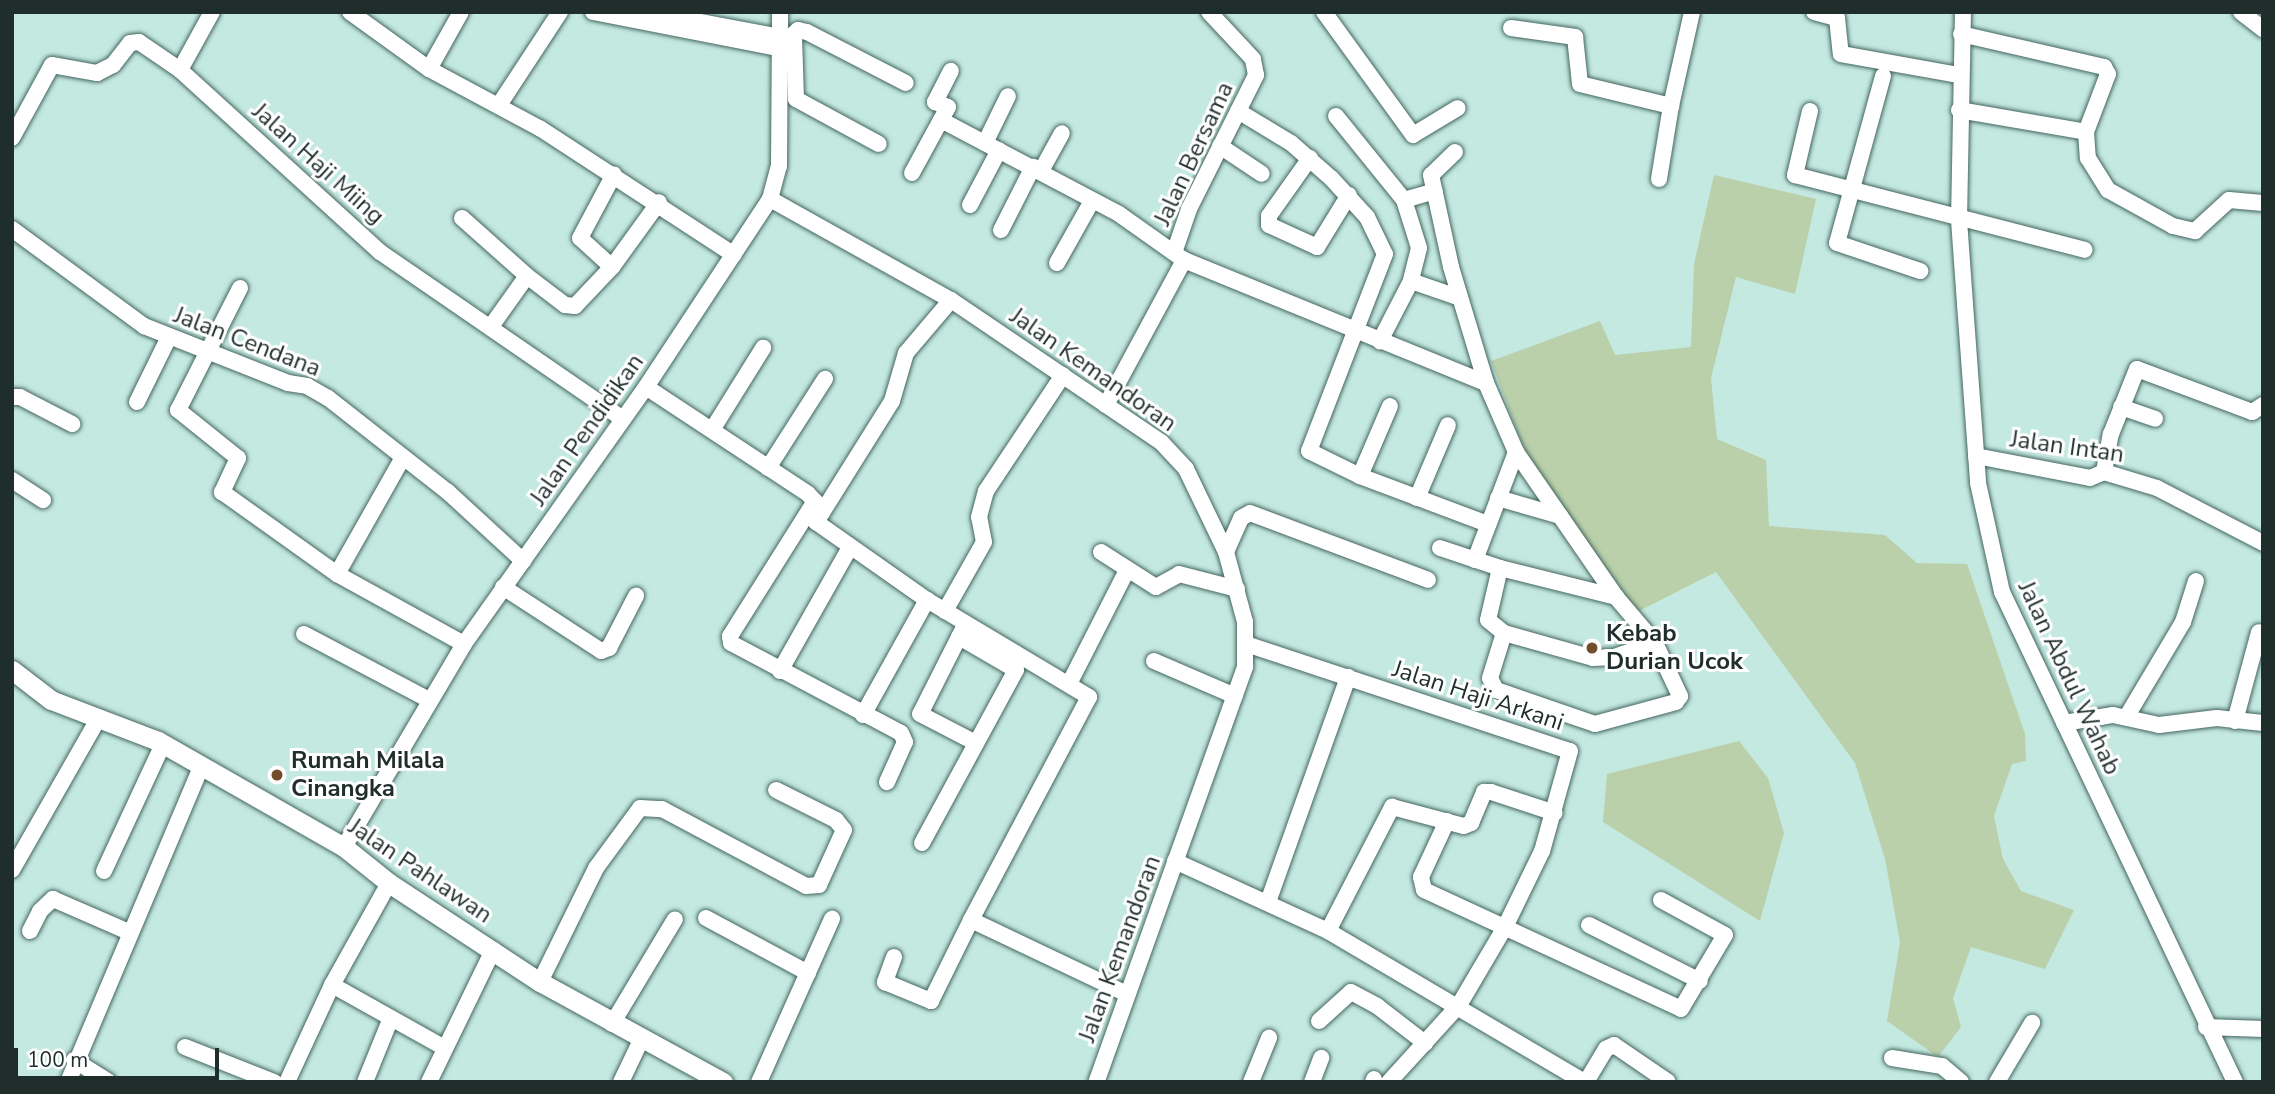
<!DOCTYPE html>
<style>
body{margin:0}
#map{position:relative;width:2275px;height:1094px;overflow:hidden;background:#c4e9e1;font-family:"Nunito Sans",sans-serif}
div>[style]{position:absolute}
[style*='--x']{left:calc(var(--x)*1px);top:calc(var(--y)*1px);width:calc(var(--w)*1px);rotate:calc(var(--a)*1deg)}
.green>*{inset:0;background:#b9d0ab}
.roads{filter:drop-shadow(0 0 2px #44665f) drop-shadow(0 0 2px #44665f)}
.minor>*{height:16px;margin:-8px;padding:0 8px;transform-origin:8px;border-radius:8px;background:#fff}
.tertiary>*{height:19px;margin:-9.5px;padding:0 9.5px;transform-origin:9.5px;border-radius:9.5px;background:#fff}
.dots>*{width:19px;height:19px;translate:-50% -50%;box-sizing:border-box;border:4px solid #fff;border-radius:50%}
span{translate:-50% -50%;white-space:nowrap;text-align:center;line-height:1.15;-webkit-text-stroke:6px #fff;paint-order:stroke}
.street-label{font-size:24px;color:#1f2e2b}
.poi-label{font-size:24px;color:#1f2e2b;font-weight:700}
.left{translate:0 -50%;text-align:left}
.frame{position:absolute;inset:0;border:14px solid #1f2e2b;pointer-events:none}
.scale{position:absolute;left:14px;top:1048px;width:205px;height:32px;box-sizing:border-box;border:4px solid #1f2e2b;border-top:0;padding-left:9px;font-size:21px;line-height:24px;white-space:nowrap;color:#1f2e2b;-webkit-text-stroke:5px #fff;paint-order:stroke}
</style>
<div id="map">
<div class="green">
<i style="clip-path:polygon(1714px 175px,1816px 199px,1795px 294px,1736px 277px,1711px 378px,1717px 439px,1766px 460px,1769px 526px,1885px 535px,1917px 563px,1967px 564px,2025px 734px,2026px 761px,2012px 764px,1994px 816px,2003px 859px,2021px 891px,2074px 910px,2045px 969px,1971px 947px,1953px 998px,1961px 1027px,1938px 1057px,1887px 1021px,1900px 942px,1885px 859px,1855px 763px,1716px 572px,1637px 612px,1526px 454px,1491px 361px,1600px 321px,1615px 355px,1691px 347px,1694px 264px)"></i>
<i style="clip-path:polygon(1739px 741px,1768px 778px,1784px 833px,1760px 921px,1603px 822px,1607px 774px)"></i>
</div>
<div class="roads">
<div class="minor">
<i style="--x:350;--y:12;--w:97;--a:35.8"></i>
<i style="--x:429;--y:69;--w:127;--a:28.2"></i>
<i style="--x:541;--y:129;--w:230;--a:33.1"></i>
<i style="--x:593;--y:12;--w:189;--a:11"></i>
<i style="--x:648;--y:12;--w:134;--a:10.7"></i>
<i style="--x:1324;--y:12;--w:152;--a:54.1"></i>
<i style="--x:1413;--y:135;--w:52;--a:-31"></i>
<i style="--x:1814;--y:12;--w:24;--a:15"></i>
<i style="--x:1837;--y:18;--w:36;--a:84"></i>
<i style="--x:1841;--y:54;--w:120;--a:10.1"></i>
<i style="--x:1963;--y:12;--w:208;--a:91.1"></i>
<i style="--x:1959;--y:220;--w:84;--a:85.9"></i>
<i style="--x:1965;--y:304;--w:179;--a:85.8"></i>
<i style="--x:1978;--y:483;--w:112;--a:77.6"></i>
<i style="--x:2002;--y:592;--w:543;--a:64.57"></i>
<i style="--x:2241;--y:12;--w:28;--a:38"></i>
<i style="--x:1511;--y:28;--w:65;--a:8"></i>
<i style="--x:1575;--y:37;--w:47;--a:83.9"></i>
<i style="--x:1580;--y:84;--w:94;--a:13.6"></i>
<i style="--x:1671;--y:106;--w:96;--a:-77.4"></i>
<i style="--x:1961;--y:34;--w:147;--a:13"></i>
<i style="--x:2104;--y:67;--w:8;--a:60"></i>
<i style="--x:2108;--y:74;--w:62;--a:110.8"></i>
<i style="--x:794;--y:36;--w:63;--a:88.2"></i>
<i style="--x:796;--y:99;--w:94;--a:28.5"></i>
<i style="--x:787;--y:40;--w:15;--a:-42"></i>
<i style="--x:798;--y:30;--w:9;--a:13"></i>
<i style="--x:807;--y:32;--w:111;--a:27.3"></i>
<i style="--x:429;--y:69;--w:65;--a:-60.7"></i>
<i style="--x:180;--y:70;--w:66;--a:-61.1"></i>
<i style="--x:1883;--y:76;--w:173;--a:105.4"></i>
<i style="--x:1837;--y:243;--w:88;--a:18.6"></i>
<i style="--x:499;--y:105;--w:111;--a:-56.7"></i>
<i style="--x:1959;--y:110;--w:129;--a:9.8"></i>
<i style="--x:2086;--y:132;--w:26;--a:86"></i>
<i style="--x:2088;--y:158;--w:38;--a:58"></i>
<i style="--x:2108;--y:190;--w:74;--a:29"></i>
<i style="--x:2173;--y:226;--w:23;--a:13"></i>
<i style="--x:2195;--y:231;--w:46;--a:-42.4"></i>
<i style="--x:2229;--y:200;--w:34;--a:5"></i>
<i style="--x:1238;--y:111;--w:62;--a:31.1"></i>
<i style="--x:1291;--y:143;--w:53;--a:41.2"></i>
<i style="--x:1331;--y:178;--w:53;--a:47.3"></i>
<i style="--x:1367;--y:217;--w:41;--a:64.1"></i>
<i style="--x:1385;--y:254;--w:211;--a:111.1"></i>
<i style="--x:1309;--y:451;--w:57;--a:26.1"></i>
<i style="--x:1360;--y:476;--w:134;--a:20.6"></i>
<i style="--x:1810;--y:111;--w:66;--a:103.2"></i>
<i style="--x:1795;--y:175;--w:299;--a:14.5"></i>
<i style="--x:1336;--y:116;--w:108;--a:51"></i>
<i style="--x:1404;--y:200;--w:50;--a:72.6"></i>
<i style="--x:1419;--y:248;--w:34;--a:104"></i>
<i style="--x:1411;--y:281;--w:68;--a:117.3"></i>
<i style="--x:941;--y:120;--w:201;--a:27.8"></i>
<i style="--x:1119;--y:214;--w:80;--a:35.3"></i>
<i style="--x:1184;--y:260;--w:326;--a:22.2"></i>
<i style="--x:12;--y:138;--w:83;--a:-61.3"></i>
<i style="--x:52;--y:65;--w:46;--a:10.1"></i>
<i style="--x:97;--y:73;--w:18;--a:-27"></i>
<i style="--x:113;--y:65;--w:28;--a:-52"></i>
<i style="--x:130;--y:43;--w:9;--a:-6"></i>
<i style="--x:139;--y:42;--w:50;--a:34.3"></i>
<i style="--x:180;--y:70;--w:270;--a:42.3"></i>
<i style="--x:380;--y:252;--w:295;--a:34.5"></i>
<i style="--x:985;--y:143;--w:52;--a:-63.9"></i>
<i style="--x:1220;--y:146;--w:50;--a:33.7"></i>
<i style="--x:1455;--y:152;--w:33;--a:136"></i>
<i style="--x:1431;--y:175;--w:94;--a:77.7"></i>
<i style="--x:1451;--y:267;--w:121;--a:73.2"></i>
<i style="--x:1486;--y:383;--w:75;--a:66.5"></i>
<i style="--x:1516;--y:452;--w:176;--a:55.4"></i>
<i style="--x:1616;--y:597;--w:60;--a:49.7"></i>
<i style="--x:1655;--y:643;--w:59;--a:64.7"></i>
<i style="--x:1680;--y:696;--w:7;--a:124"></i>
<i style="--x:1676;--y:702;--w:84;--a:164.8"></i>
<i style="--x:1595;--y:724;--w:105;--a:-161"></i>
<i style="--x:1496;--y:690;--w:13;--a:-117"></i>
<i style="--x:1490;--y:678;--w:47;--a:-72.7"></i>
<i style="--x:1310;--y:158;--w:71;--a:125.3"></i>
<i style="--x:1269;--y:216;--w:9;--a:90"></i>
<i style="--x:1269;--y:225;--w:53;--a:24.6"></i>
<i style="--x:1317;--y:247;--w:61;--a:-58.4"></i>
<i style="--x:1041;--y:171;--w:43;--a:-61.1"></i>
<i style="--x:912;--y:173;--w:75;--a:-61.4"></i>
<i style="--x:948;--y:107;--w:14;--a:-159"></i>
<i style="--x:935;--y:102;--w:35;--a:-63"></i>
<i style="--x:1659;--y:179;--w:74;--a:-80.7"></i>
<i style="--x:770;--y:199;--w:207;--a:29.2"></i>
<i style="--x:951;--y:300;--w:254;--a:34.1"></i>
<i style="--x:1161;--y:442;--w:37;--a:47"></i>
<i style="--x:1186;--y:469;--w:92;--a:64.3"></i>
<i style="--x:1226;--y:552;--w:73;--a:74.8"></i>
<i style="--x:1245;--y:622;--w:45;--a:90"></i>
<i style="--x:1245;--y:667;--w:441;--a:109.7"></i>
<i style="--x:1404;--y:200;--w:32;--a:-16"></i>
<i style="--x:970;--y:205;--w:62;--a:-62.2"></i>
<i style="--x:462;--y:218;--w:87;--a:41.7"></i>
<i style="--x:527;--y:276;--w:48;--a:37.3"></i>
<i style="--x:565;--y:305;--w:10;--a:6"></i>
<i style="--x:575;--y:306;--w:54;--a:-46.5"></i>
<i style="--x:612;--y:267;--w:80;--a:-54.1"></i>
<i style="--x:12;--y:229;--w:164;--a:36.3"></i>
<i style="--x:144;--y:326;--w:155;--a:21.6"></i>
<i style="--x:288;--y:383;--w:19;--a:9"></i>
<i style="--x:307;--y:386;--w:24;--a:30"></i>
<i style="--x:328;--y:398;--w:152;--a:38.1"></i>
<i style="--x:448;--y:492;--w:102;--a:42.6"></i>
<i style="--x:1001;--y:230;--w:71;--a:-63.1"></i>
<i style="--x:1175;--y:250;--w:43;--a:-71.1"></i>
<i style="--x:1189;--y:209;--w:150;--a:-63.4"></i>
<i style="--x:1256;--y:75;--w:16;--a:-101"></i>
<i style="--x:1253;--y:59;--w:64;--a:-133.1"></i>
<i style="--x:1057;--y:263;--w:71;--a:-60.6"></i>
<i style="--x:612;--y:267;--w:43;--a:-137.8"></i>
<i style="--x:580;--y:238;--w:72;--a:-62"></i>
<i style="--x:1411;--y:281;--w:52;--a:19.1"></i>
<i style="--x:240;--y:288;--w:137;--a:116.9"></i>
<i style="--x:178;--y:410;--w:77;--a:38.7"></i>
<i style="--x:238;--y:458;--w:38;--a:115"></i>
<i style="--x:222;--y:492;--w:141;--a:35.5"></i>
<i style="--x:337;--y:574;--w:145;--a:28.9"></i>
<i style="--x:951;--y:300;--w:70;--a:130.3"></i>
<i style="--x:906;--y:353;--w:50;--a:106.3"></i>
<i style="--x:892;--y:401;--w:143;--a:122.1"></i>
<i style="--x:816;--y:522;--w:136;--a:35.1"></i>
<i style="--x:927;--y:600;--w:189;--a:30.9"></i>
<i style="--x:1089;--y:697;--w:252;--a:117.9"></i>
<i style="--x:971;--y:920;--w:173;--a:25.4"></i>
<i style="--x:492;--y:325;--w:60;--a:-54.5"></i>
<i style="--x:646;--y:387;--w:194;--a:33.4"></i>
<i style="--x:808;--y:494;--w:21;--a:47"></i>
<i style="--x:12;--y:397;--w:8;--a:0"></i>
<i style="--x:20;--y:397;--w:59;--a:27.4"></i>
<i style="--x:137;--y:402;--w:72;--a:-63.8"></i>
<i style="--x:1106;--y:405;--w:165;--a:-61.7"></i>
<i style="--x:2121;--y:407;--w:36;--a:19"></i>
<i style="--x:712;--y:430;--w:97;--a:-58.1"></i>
<i style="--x:1976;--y:456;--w:116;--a:10.9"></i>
<i style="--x:2090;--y:478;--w:15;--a:-23"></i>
<i style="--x:2104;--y:472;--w:55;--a:16.8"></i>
<i style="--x:2157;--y:488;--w:119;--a:27.4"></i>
<i style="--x:768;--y:468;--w:106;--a:-57.4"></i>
<i style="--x:2104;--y:472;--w:39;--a:-80"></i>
<i style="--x:2111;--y:434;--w:70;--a:-68.2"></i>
<i style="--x:2137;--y:369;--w:123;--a:20.5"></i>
<i style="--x:2252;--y:412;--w:13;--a:-32"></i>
<i style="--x:1360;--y:476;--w:76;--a:-66.8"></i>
<i style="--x:12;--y:480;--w:37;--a:33"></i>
<i style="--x:1417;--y:498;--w:79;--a:-67"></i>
<i style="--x:1498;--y:498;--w:65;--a:16.2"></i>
<i style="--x:815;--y:501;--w:160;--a:122.2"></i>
<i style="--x:730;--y:636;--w:7;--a:82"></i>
<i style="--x:731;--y:643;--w:192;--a:27.9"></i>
<i style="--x:901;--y:733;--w:10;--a:66"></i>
<i style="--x:905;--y:742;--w:44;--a:114.2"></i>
<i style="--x:1440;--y:548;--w:63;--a:18.4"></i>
<i style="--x:1500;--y:568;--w:120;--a:14"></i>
<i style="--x:1101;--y:552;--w:65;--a:32.5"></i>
<i style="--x:1156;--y:587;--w:26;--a:-29"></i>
<i style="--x:1179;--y:574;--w:60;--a:14.5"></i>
<i style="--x:1226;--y:552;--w:37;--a:-66"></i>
<i style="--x:1241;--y:518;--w:10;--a:-29"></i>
<i style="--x:1250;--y:513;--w:190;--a:20.6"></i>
<i style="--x:1475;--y:560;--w:116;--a:-69.2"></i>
<i style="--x:1500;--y:568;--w:53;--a:103"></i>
<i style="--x:1488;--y:620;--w:21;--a:39"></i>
<i style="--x:1504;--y:633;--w:92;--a:15.7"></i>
<i style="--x:1593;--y:658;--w:21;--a:-3"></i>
<i style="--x:1614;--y:657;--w:43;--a:-18.9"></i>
<i style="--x:337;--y:574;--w:132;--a:-60.5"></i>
<i style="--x:503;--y:587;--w:117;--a:33.1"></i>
<i style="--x:601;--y:651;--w:9;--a:-21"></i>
<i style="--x:609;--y:648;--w:59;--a:-62.6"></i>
<i style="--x:945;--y:611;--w:79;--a:-60.5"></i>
<i style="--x:984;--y:542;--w:25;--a:-101"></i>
<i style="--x:979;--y:517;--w:27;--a:-75"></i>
<i style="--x:986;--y:491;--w:139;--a:-56.4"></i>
<i style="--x:963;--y:629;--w:95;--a:116.8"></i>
<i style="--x:920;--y:714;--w:63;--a:27.4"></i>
<i style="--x:304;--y:634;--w:141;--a:27.8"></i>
<i style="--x:1246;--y:644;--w:341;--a:18.3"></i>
<i style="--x:1570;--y:751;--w:104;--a:105.6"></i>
<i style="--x:1542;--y:851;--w:85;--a:116"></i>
<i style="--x:1505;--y:927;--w:91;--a:120.5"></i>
<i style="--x:1459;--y:1005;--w:104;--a:132.3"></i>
<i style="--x:1154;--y:661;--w:88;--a:23.4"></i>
<i style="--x:780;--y:671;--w:140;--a:-60.5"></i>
<i style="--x:1069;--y:684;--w:128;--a:-63"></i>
<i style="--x:863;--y:715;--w:132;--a:-60.9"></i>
<i style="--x:2127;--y:716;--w:109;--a:-59.2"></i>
<i style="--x:2183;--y:622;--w:43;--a:-72.4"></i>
<i style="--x:2235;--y:721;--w:92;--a:-74.9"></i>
<i style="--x:2064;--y:723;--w:50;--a:-9.3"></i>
<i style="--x:2113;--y:715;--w:47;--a:12.3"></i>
<i style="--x:2159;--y:725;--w:58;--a:-6.9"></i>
<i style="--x:2217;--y:718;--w:46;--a:6.2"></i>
<i style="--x:1447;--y:821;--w:62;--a:114.9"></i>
<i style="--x:1421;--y:877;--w:13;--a:77"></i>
<i style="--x:1424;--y:890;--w:283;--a:24.8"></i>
<i style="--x:1681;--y:1009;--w:86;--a:-59.3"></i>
<i style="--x:1725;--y:935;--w:73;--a:-151.3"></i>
<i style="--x:922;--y:843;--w:197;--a:-61.5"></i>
<i style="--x:1016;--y:670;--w:66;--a:-149.9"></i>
<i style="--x:344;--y:847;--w:236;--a:-59.4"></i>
<i style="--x:464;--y:644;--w:315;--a:-54.7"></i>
<i style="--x:646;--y:387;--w:225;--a:-56.6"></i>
<i style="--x:770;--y:199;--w:34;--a:-75"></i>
<i style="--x:779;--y:166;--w:154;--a:-89.6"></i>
<i style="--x:1175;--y:861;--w:168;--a:24.6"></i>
<i style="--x:1328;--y:931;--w:297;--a:30.5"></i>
<i style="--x:12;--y:870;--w:174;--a:-60.3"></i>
<i style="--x:104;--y:871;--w:140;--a:-65.1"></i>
<i style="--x:1268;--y:902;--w:239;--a:-70.4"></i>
<i style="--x:706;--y:918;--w:116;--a:28.3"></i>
<i style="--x:1589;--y:925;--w:124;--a:26.8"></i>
<i style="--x:30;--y:931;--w:22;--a:-63"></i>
<i style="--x:40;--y:911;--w:18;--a:-43"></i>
<i style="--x:53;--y:899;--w:83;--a:23.5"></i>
<i style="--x:1328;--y:931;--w:140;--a:-62.7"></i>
<i style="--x:1392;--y:807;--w:74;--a:14.8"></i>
<i style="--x:1464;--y:826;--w:8;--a:-23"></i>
<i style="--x:1471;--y:823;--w:34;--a:-67"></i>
<i style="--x:1484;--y:792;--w:7;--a:0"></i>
<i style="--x:1491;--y:792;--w:67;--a:18.2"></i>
<i style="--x:894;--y:957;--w:27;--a:110"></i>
<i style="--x:885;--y:982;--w:50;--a:22.4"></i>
<i style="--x:931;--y:1001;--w:90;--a:-63.7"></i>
<i style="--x:540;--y:982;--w:127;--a:-63.8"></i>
<i style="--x:596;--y:868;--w:74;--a:-53.7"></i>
<i style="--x:640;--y:808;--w:22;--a:3"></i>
<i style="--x:662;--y:809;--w:163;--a:28.1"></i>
<i style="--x:806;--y:886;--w:13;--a:-4"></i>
<i style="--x:819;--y:885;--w:60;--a:-65.6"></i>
<i style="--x:844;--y:830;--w:13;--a:-129"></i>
<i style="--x:836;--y:820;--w:67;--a:-153.4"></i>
<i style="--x:332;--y:985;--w:127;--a:29.2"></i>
<i style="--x:1319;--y:1021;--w:43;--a:-42.2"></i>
<i style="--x:1351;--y:992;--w:30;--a:28"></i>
<i style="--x:1377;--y:1006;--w:61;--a:37.6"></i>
<i style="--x:612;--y:1024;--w:122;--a:-59"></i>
<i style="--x:2206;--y:1027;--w:57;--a:2"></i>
<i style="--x:185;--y:1047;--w:96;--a:21.5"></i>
<i style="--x:1892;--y:1058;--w:51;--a:9.1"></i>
<i style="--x:1942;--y:1066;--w:25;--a:40"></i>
<i style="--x:74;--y:1060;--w:41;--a:32.2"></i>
<i style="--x:68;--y:1082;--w:344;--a:-67.1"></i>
<i style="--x:287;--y:1082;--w:107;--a:-65.1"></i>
<i style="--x:332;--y:985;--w:117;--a:-60.8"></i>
<i style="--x:365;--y:1082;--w:69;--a:-67.9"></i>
<i style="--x:429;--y:1082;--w:147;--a:-64.1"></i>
<i style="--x:621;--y:1082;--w:47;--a:-64.5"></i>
<i style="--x:759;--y:1082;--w:179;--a:-65.9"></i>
<i style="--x:1251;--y:1082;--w:48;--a:-67.8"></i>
<i style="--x:1312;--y:1082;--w:26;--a:-69"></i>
<i style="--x:1373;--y:1082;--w:3;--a:-72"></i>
<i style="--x:1586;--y:1082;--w:39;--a:-59"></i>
<i style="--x:1606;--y:1049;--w:9;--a:-27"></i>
<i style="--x:1614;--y:1045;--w:65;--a:34.4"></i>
<i style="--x:1997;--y:1082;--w:69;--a:-59.3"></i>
</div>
<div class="tertiary">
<i style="--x:12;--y:670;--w:49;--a:37.6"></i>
<i style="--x:51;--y:700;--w:115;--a:21"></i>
<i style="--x:158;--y:741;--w:214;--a:29.7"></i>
<i style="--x:344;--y:847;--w:58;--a:38.7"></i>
<i style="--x:389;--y:883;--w:181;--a:33.3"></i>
<i style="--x:540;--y:982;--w:209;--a:28.7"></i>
</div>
</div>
<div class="dots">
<i style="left:1592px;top:648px;background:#734d29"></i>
<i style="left:277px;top:775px;background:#734d29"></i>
</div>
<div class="street-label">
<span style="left:1194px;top:154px;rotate:-65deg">Jalan Bersama</span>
<span style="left:318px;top:164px;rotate:42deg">Jalan Haji Miing</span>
<span style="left:247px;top:342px;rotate:21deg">Jalan Cendana</span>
<span style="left:1093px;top:370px;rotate:35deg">Jalan Kemandoran</span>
<span style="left:587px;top:430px;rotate:-55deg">Jalan Pendidikan</span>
<span style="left:2067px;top:447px;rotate:8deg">Jalan Intan</span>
<span style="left:2069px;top:678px;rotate:65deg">Jalan Abdul Wahab</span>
<span style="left:1478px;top:696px;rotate:18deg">Jalan Haji Arkani</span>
<span style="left:420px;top:871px;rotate:34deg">Jalan Pahlawan</span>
<span style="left:1120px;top:949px;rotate:-70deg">Jalan Kemandoran</span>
</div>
<div class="poi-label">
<span class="left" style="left:1606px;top:648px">Kebab<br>Durian Ucok</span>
<span class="left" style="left:291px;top:775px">Rumah Milala<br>Cinangka</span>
</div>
<div class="frame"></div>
<div class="scale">100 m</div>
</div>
